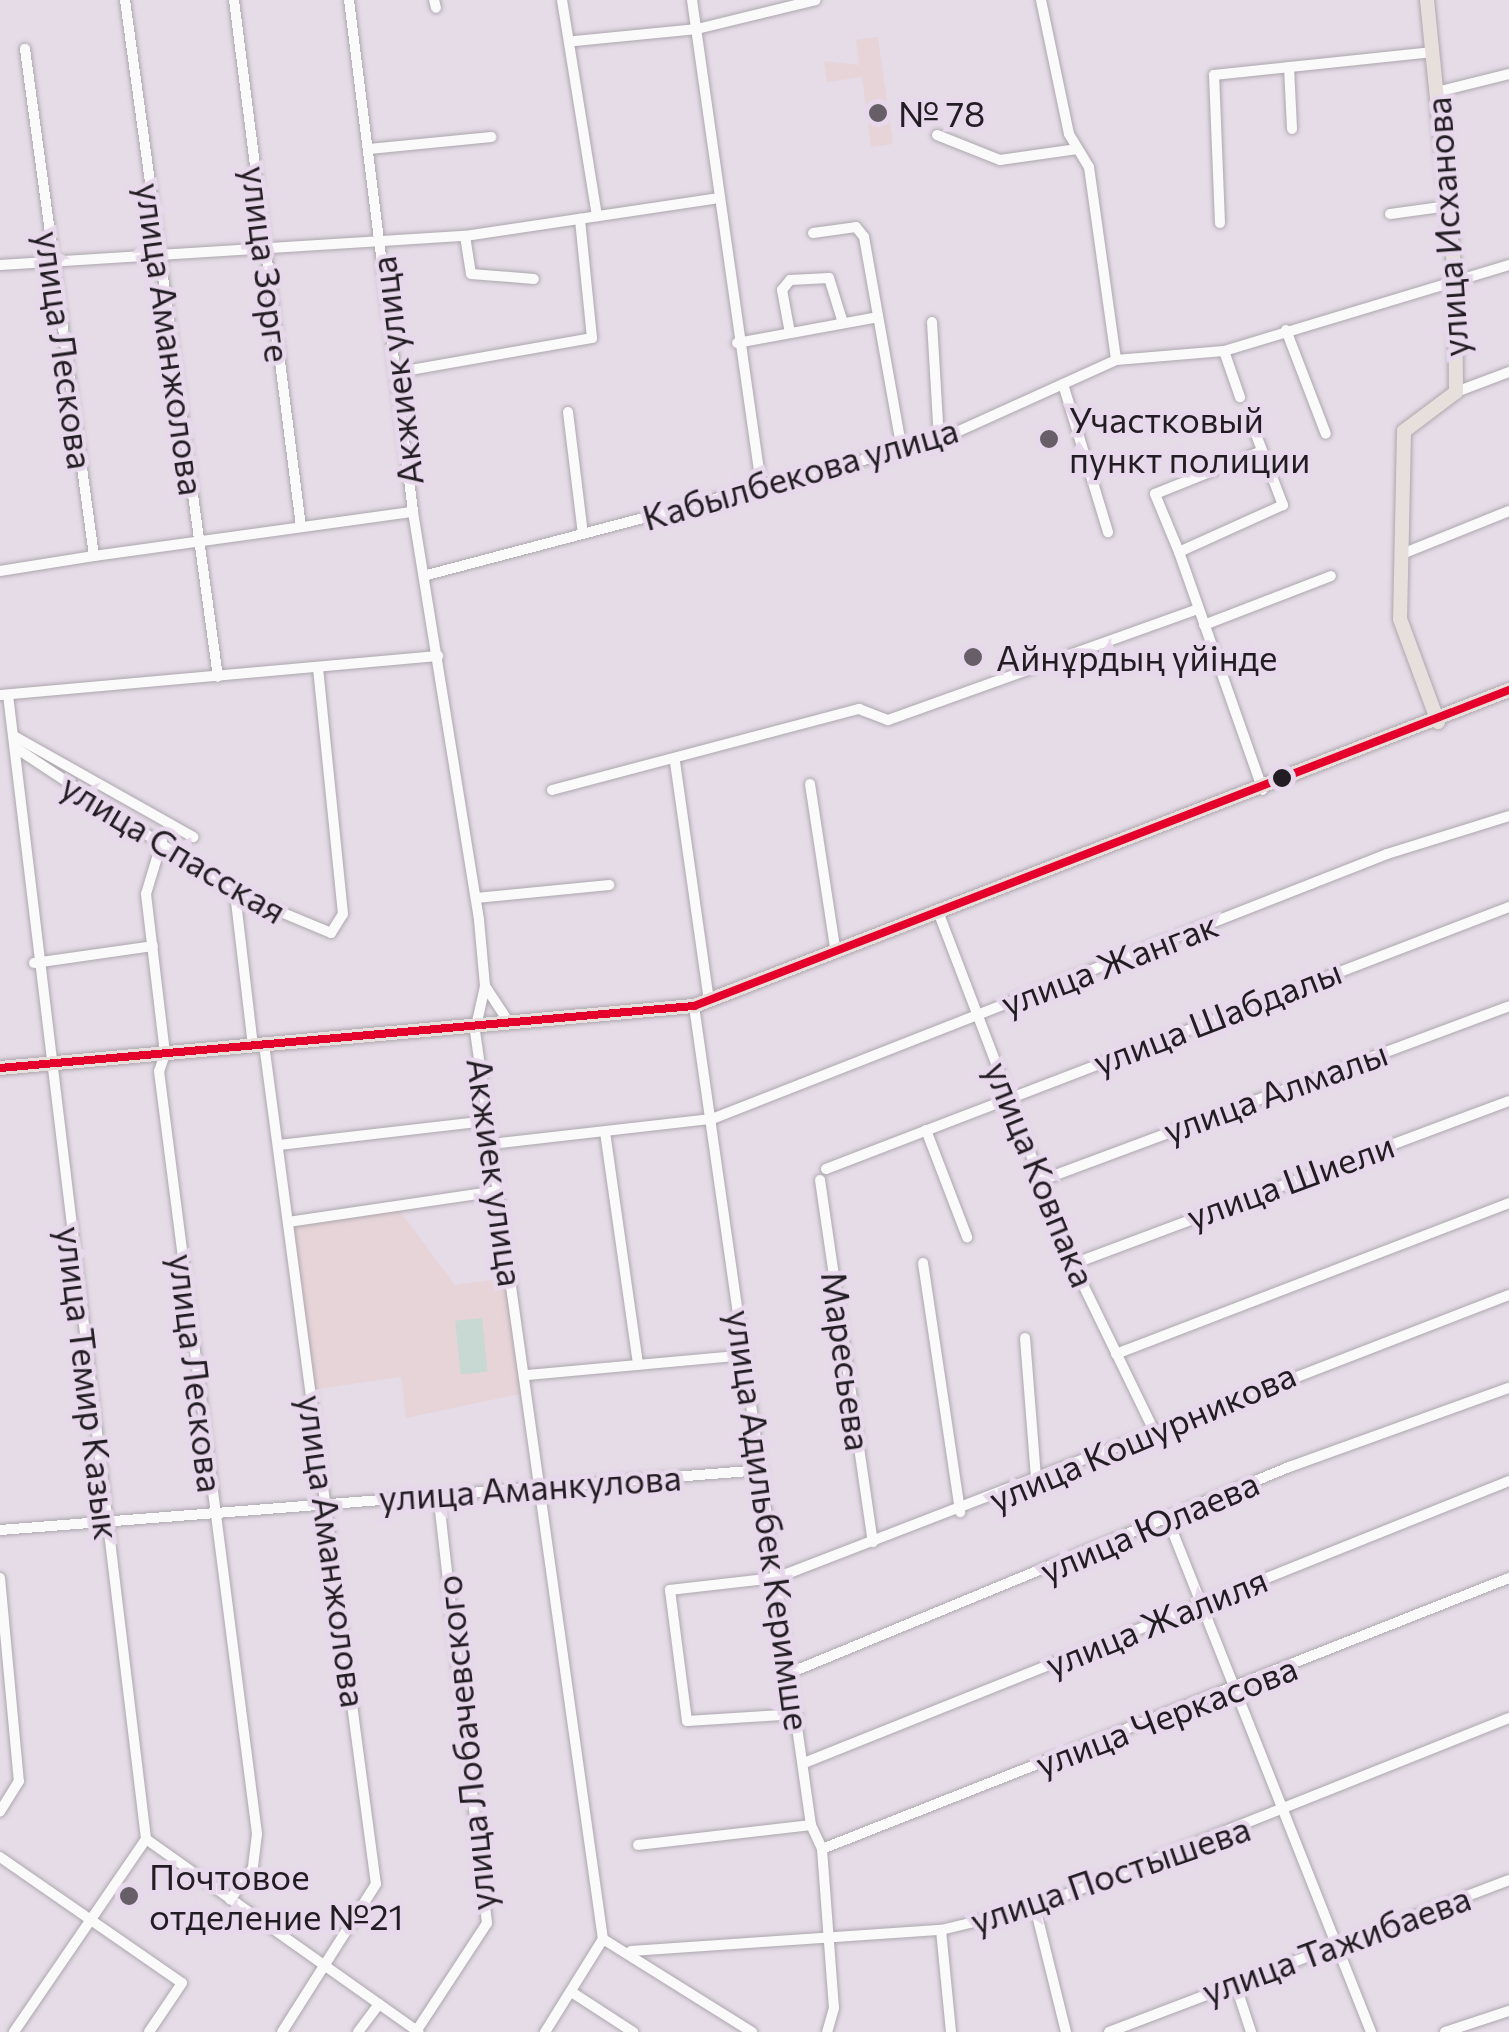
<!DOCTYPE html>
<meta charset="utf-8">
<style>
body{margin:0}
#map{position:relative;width:1509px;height:2032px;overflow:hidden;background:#e5dce7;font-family:Commissioner,sans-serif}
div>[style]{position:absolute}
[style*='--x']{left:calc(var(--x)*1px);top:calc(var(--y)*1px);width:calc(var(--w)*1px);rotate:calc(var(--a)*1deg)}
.education>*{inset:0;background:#e7d4d8}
.green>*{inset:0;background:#c8d8d3;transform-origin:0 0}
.roads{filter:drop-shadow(0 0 2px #ada7ae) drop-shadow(0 0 2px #ada7ae)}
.minor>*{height:10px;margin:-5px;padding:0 5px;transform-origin:5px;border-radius:5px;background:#fbfafb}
.major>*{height:14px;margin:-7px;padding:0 7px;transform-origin:7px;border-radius:7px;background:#e7dfdc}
.bus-1>*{height:8px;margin:-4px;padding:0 4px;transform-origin:4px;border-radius:4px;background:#e4002b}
.dots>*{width:28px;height:28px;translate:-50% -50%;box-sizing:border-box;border:5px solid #e8d8eb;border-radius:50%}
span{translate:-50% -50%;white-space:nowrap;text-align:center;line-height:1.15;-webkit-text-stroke:9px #e8d8eb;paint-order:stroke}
.poi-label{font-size:35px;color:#221c23}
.left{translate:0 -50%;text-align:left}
.street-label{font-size:35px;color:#221c23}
</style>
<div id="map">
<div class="education">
<i style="clip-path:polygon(878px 37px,893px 144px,871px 147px,862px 77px,827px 82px,824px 61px,859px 65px,856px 40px)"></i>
<i style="clip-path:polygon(397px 1207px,455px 1285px,511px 1277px,529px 1392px,406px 1418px,401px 1377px,311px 1390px,288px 1222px)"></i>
</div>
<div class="green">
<i style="left:482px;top:1318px;width:54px;height:27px;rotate:84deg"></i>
</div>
<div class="roads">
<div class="minor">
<i style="--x:125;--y:0;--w:683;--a:82.18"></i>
<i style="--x:234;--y:0;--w:531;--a:82.75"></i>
<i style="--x:349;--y:0;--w:516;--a:82.87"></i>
<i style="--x:413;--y:512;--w:413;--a:80.8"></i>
<i style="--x:479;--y:920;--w:66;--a:84.8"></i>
<i style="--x:485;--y:986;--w:46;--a:102.5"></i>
<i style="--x:475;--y:1031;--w:917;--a:81.98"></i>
<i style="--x:603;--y:1939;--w:110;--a:121.9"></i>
<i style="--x:434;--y:0;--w:8;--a:76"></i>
<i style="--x:562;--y:0;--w:219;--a:80.8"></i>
<i style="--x:692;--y:0;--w:492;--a:81.9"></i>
<i style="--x:1041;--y:0;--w:137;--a:78.2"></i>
<i style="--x:1069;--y:134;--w:39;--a:59"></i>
<i style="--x:1089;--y:167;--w:195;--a:82"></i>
<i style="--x:575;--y:41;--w:123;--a:-5.6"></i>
<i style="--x:697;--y:29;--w:122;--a:-13.7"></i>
<i style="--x:1289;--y:67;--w:62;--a:87.2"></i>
<i style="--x:1437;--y:92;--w:74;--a:-14"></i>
<i style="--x:937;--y:135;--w:68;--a:21.6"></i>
<i style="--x:1000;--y:160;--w:78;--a:-8.1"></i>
<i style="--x:369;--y:149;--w:123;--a:-5.6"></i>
<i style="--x:1390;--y:214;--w:59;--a:-7.9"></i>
<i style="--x:1220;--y:223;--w:148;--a:-92.3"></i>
<i style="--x:1214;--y:75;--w:220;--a:-6"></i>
<i style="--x:813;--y:233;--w:43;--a:-7.9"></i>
<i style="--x:856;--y:227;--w:13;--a:51"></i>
<i style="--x:864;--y:237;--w:216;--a:79.9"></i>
<i style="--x:465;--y:236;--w:38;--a:81"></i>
<i style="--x:471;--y:274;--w:63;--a:4.5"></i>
<i style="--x:0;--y:265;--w:466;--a:-3.6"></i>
<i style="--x:465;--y:236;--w:252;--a:-8.5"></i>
<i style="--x:932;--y:322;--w:118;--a:86.6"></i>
<i style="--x:1286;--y:330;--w:111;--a:69"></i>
<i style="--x:790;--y:333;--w:44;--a:-100.5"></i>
<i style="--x:782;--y:290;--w:13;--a:-51"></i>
<i style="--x:790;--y:280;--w:39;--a:-3"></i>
<i style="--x:829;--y:278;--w:47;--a:72.7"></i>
<i style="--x:737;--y:343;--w:143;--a:-10.4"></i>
<i style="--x:1224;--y:351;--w:49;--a:70.8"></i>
<i style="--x:399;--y:372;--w:196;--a:-10"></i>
<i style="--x:592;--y:338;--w:120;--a:-95.8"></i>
<i style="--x:1063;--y:384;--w:155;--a:73.1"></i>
<i style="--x:1456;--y:392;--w:57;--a:-20.7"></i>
<i style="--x:568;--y:412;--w:123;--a:83"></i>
<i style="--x:1252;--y:424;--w:87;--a:69.1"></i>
<i style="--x:1283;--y:505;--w:114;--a:155.7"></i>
<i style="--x:1179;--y:552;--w:252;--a:70.6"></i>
<i style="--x:1179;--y:552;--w:63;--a:-112.5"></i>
<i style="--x:1155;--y:494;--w:115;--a:-21.9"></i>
<i style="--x:1402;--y:554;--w:115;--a:-21.9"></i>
<i style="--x:94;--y:556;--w:322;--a:-7.9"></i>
<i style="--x:0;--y:571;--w:95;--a:-9.1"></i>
<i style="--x:94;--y:556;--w:512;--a:-97.75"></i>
<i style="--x:427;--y:575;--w:529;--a:-14.77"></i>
<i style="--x:939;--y:440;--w:194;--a:-24.3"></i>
<i style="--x:1116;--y:360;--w:108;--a:-4.8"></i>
<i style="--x:1224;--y:351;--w:298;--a:-16.8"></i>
<i style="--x:1204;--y:625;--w:136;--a:-21.1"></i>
<i style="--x:0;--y:695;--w:440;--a:-5.1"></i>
<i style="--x:8;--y:695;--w:1152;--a:83.12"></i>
<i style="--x:146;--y:1839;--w:234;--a:124.4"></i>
<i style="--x:14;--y:736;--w:206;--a:29.4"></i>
<i style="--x:16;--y:748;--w:263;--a:33.5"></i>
<i style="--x:235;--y:893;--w:104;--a:22.6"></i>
<i style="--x:331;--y:933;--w:22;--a:-58"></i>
<i style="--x:343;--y:914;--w:247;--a:-95.8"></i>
<i style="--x:675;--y:762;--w:242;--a:81.9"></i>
<i style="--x:810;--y:784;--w:171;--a:81.3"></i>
<i style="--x:552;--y:790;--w:318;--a:-14.8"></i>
<i style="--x:859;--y:709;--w:31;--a:21"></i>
<i style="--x:888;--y:720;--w:329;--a:-19.7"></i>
<i style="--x:162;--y:841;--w:55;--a:106.8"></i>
<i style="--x:146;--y:894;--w:161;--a:83.2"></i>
<i style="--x:165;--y:1054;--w:18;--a:109"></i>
<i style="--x:159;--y:1071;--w:769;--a:82.68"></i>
<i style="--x:257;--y:1834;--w:34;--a:97"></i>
<i style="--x:253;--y:1868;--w:39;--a:126"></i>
<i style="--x:235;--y:893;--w:154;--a:83.3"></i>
<i style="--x:476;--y:898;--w:134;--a:-5.6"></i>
<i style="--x:939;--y:914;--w:375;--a:69.1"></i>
<i style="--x:1073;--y:1264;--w:183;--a:64.1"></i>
<i style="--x:34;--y:963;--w:120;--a:-8.1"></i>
<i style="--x:485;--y:986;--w:45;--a:56.7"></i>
<i style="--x:694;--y:1006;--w:827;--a:81.87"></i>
<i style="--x:811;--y:1825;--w:26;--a:65"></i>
<i style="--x:822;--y:1849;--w:159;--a:85.7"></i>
<i style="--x:834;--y:2008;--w:25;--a:106"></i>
<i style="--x:264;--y:1044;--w:847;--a:82.41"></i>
<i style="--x:376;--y:1884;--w:175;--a:122.4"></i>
<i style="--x:926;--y:1130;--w:115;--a:69"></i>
<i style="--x:605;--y:1132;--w:235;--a:81.9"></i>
<i style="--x:491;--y:1144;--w:222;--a:-6.5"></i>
<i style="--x:712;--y:1119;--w:725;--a:-21.43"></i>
<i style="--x:1387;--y:854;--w:128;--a:-17.3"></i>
<i style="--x:279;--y:1145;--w:210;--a:-6.6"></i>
<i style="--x:826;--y:1169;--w:732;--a:-20.99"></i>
<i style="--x:820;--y:1180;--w:366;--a:81.7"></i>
<i style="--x:1042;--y:1180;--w:498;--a:-20.4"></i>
<i style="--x:288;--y:1222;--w:212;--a:-8.4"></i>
<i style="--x:923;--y:1263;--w:252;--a:81.5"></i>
<i style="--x:1073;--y:1264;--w:465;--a:-20.5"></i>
<i style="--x:1025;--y:1338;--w:141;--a:85.5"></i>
<i style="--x:1116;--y:1354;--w:421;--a:-21"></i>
<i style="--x:527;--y:1375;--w:220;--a:-5.2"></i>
<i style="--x:1168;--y:1520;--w:551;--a:68.37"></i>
<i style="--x:0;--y:1530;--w:764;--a:-4.5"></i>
<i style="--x:0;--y:1578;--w:204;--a:84.7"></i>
<i style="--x:19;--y:1781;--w:36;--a:122"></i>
<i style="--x:792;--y:1672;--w:538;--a:-22.41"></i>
<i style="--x:1289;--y:1467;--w:234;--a:-19.8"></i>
<i style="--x:797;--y:1714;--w:110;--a:176.4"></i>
<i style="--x:687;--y:1721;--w:132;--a:-97.4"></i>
<i style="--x:670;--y:1590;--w:107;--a:-6.5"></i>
<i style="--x:776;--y:1578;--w:786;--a:-21.11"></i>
<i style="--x:804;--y:1763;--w:759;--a:-21.8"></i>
<i style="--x:146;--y:1839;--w:334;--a:35.3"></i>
<i style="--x:638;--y:1845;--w:174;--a:-6.6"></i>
<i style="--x:822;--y:1849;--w:739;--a:-21.53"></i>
<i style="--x:0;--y:1857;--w:221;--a:34.7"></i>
<i style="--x:182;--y:1983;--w:59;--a:124"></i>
<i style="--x:1035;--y:1907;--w:129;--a:76.1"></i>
<i style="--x:941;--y:1930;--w:102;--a:84.4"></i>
<i style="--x:603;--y:1939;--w:176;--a:32"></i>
<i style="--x:631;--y:1951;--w:311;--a:-3.9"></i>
<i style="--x:941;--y:1930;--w:97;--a:-13.7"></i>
<i style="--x:1035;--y:1907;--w:510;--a:-21.74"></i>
<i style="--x:1235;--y:1983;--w:52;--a:71.9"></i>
<i style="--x:573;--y:1993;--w:72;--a:33"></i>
<i style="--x:417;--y:2030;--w:128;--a:-56.8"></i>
<i style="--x:487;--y:1923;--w:430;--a:-96.5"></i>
<i style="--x:358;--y:2032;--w:35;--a:-53"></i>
<i style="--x:1109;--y:2032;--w:428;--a:-20.8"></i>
<i style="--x:1445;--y:2032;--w:67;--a:-18.2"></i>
</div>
<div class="major">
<i style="--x:1427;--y:0;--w:276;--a:84.2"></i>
<i style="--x:1455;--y:275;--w:117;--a:89.5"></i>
<i style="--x:1456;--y:392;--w:65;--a:143.1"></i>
<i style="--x:1404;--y:431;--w:188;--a:91.2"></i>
<i style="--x:1400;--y:619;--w:110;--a:69.7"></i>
<i style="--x:0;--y:1068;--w:697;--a:-5.11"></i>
<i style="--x:694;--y:1006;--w:874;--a:-21.19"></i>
</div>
</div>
<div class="bus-1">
<i style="--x:0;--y:1068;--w:697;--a:-5.11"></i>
<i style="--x:694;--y:1006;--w:874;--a:-21.19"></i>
</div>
<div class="dots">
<i style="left:878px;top:113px;background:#665f68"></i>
<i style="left:1049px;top:439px;background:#665f68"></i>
<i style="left:973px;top:657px;background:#665f68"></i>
<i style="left:1282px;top:778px;background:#221c23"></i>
<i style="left:129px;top:1896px;background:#665f68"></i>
</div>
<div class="poi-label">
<span class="left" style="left:898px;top:113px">№ 78</span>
<span class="left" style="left:1069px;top:439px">Участковый<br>пункт полиции</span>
<span class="left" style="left:996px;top:657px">Айнұрдың үйінде</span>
<span class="left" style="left:149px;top:1896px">Почтовое<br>отделение №21</span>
</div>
<div class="street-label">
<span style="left:1446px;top:227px;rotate:-94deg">улица Исханова</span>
<span style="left:267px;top:264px;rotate:83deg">улица Зорге</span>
<span style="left:171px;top:339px;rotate:82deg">улица Аманжолова</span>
<span style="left:65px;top:350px;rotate:82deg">улица Лескова</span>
<span style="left:396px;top:371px;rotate:-97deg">Акжиек улица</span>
<span style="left:800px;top:473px;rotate:-16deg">Кабылбекова улица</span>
<span style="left:174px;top:848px;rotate:31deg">улица Спасская</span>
<span style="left:1109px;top:963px;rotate:-21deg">улица Жангак</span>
<span style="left:1217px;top:1016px;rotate:-21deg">улица Шабдалы</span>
<span style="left:1275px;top:1091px;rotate:-20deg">улица Алмалы</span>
<span style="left:496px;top:1172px;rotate:82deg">Акжиек улица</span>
<span style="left:1041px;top:1174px;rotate:68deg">улица Ковпака</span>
<span style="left:1290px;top:1180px;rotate:-20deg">улица Шиели</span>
<span style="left:847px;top:1361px;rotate:82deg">Маресьева</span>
<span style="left:197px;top:1373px;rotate:83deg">улица Лескова</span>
<span style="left:89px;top:1383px;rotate:83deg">улица Темир Казык</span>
<span style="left:1142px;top:1436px;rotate:-23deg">улица Кошурникова</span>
<span style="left:530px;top:1487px;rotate:-4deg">улица Аманкулова</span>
<span style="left:769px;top:1520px;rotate:82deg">улица Адильбек Керимше</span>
<span style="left:1149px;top:1526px;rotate:-23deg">улица Юлаева</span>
<span style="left:333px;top:1551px;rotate:82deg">улица Аманжолова</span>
<span style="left:1156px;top:1621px;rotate:-22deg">улица Жалиля</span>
<span style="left:1166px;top:1715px;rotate:-21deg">улица Черкасова</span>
<span style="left:465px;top:1743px;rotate:-96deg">улица Лобачевского</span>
<span style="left:1110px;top:1874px;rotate:-19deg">улица Постышева</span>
<span style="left:1336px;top:1944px;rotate:-20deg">улица Тажибаева</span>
</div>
</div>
